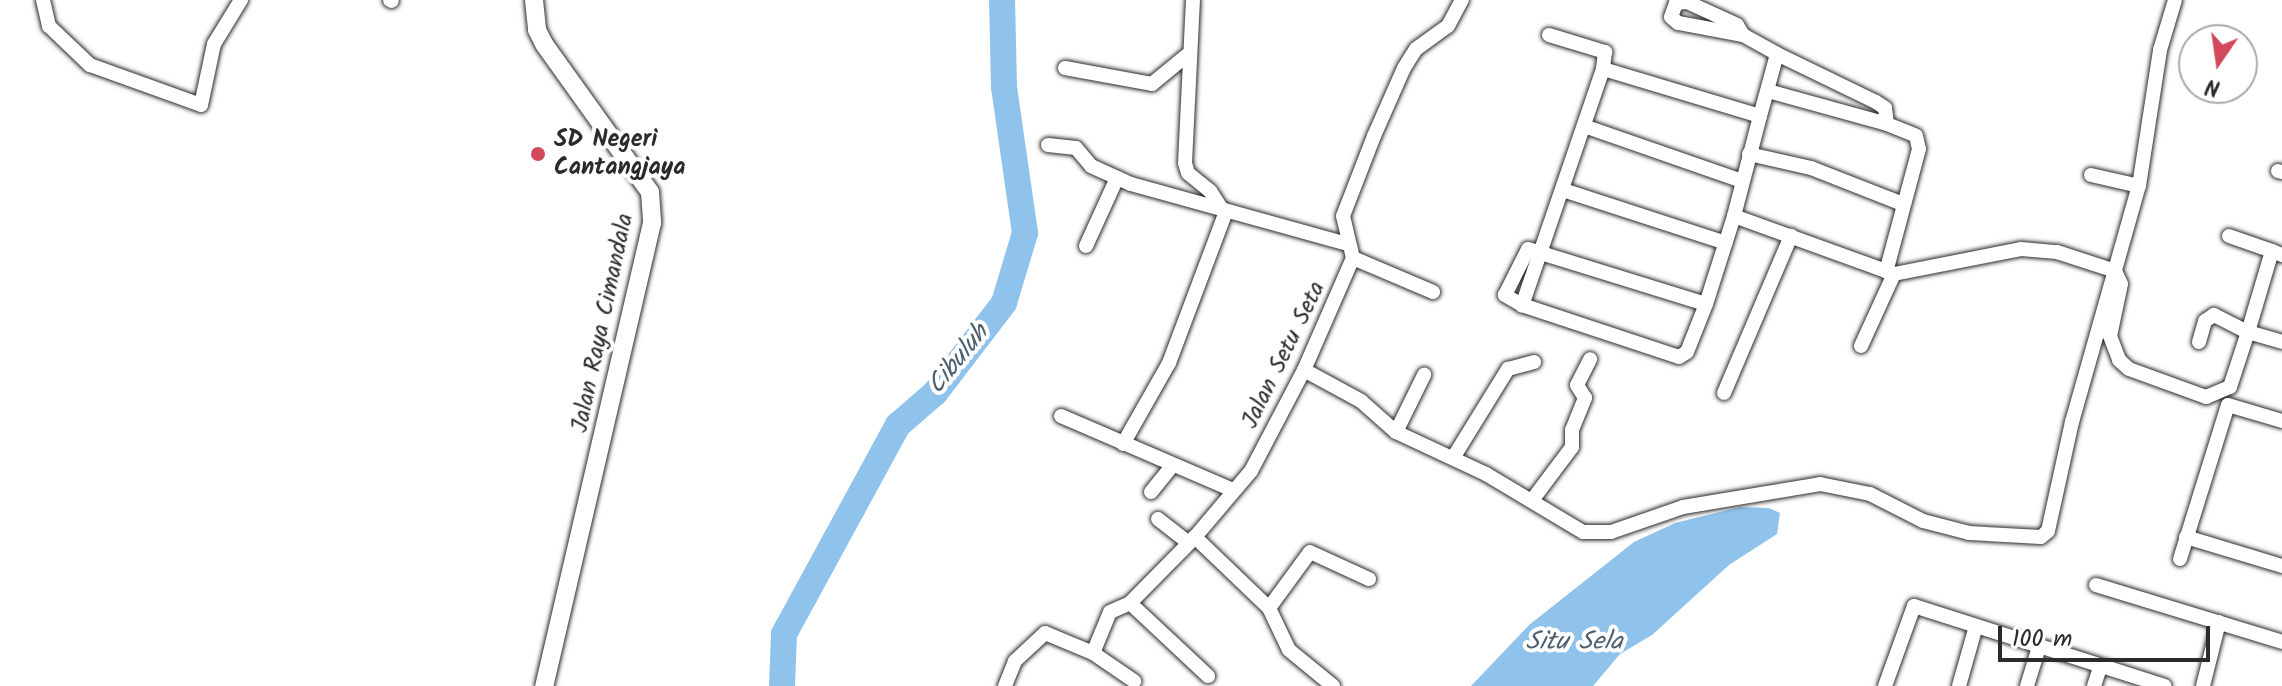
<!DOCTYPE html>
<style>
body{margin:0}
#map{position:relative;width:2282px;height:686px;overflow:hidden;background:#fff;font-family:Kalam,sans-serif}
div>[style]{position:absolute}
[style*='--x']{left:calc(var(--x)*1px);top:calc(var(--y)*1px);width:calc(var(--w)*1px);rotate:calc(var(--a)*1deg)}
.water>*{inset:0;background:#8fc3ec}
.river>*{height:26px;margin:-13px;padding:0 13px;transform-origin:13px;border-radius:13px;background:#8fc3ec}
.roads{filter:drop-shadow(0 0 2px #2b2b2b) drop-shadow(0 0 2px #2b2b2b)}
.minor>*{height:14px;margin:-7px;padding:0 7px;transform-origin:7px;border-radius:7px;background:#fff}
.tertiary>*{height:18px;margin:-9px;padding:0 9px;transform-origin:9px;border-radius:9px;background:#fff}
.dots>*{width:22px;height:22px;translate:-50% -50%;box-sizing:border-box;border:4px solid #fff;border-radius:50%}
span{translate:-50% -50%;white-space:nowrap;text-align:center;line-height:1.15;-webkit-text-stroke:8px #fff;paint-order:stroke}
.poi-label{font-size:24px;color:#2b2b2b;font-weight:700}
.left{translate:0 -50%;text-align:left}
.street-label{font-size:24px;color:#2b2b2b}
.water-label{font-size:26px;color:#4e606f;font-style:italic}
.north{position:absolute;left:2178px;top:24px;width:80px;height:80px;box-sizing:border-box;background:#fff;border:2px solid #aaa;border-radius:50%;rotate:193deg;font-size:22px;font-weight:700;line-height:32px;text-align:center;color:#2b2b2b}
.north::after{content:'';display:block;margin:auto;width:28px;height:36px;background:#d1495b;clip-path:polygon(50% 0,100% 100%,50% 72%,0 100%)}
.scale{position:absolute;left:1998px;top:626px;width:212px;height:36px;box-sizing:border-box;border:4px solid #2b2b2b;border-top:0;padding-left:10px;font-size:24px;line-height:28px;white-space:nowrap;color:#2b2b2b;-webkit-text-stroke:6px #fff;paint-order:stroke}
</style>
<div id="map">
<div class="water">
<i style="clip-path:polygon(1740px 507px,1769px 508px,1780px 513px,1777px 534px,1729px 565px,1652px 635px,1620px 654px,1593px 686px,1471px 686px,1529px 625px,1634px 542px,1675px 523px)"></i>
</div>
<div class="river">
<i style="--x:782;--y:686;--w:52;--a:-87.8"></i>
<i style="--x:784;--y:634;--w:238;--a:-61.4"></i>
<i style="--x:898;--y:425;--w:49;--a:-40.9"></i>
<i style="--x:935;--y:393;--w:113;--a:-52.5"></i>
<i style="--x:1004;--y:303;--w:73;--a:-73.3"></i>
<i style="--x:1025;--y:233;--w:148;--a:-98.2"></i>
<i style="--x:1004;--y:87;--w:87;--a:-91.3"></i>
</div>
<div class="roads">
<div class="minor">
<i style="--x:43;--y:0;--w:27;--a:77"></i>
<i style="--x:49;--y:26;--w:57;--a:43.6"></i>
<i style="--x:90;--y:65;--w:118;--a:19.8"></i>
<i style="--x:201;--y:105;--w:62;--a:-78"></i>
<i style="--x:214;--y:44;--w:52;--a:-58.5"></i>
<i style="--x:390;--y:0;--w:2;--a:27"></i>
<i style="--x:1549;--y:35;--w:59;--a:16.9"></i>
<i style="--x:1605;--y:52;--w:17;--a:97"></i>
<i style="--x:1743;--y:35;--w:66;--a:-169.5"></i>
<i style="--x:1678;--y:23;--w:9;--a:-139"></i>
<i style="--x:1671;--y:17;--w:15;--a:-70"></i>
<i style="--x:1676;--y:3;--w:11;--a:-5"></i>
<i style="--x:1687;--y:2;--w:55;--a:24.7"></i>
<i style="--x:1737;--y:25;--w:12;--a:59"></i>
<i style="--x:1743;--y:35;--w:39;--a:29"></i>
<i style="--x:1777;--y:54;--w:64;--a:105.3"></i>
<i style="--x:1760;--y:116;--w:164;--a:-163.3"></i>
<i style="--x:1603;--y:69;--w:250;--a:108.9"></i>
<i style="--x:1522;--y:305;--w:165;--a:18.3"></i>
<i style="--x:1679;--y:357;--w:9;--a:-32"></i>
<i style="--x:1687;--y:352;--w:52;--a:-68.4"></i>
<i style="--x:1706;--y:304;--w:92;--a:-72.3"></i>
<i style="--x:1734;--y:216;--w:170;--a:19.9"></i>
<i style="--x:1894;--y:274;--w:129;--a:-11.1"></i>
<i style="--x:2021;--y:249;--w:36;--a:5"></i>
<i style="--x:2057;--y:252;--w:61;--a:18.1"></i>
<i style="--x:2115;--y:271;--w:14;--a:65"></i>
<i style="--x:2121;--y:284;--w:53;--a:101.9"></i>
<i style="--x:2110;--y:336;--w:26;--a:69"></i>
<i style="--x:2119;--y:360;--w:13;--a:42"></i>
<i style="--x:2129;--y:369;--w:82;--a:20"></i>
<i style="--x:2206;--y:397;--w:26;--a:-23"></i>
<i style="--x:2230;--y:387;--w:58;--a:-71.9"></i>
<i style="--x:2248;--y:332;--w:35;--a:16"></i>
<i style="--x:1777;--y:54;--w:110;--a:25.9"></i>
<i style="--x:1876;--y:102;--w:11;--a:34"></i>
<i style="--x:1885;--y:108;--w:16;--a:83"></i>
<i style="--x:1887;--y:124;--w:31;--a:22"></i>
<i style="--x:1916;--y:136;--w:13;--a:77"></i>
<i style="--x:1919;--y:149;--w:127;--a:105"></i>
<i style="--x:1065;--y:68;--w:88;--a:10.4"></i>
<i style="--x:1152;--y:84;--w:45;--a:-39.6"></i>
<i style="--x:1768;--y:91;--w:123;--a:15.5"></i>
<i style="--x:1584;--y:126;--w:167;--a:19.2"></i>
<i style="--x:1048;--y:145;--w:28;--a:6"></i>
<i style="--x:1076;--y:148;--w:23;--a:50"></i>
<i style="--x:1091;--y:166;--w:44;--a:24.2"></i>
<i style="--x:1131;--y:184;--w:225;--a:15.5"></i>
<i style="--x:1749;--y:154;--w:64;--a:12.7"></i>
<i style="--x:1811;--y:168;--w:99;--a:21.4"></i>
<i style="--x:2278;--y:171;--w:4;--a:14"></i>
<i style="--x:2091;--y:175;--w:49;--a:12.9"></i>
<i style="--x:1563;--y:190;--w:171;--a:18"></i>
<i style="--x:1734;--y:216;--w:103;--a:-75.4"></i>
<i style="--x:2229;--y:236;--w:46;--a:19.2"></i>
<i style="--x:1086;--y:246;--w:75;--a:-65.5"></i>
<i style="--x:1353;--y:258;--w:87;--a:23"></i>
<i style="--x:1522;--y:305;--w:20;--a:-150"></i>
<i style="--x:1505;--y:295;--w:51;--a:-63.4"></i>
<i style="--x:1528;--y:249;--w:186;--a:17.2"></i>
<i style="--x:2199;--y:342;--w:22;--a:-74"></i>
<i style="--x:2205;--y:321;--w:11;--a:-34"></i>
<i style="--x:2214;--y:315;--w:38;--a:27"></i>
<i style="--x:2248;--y:332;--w:84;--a:-73.5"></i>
<i style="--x:2272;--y:251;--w:11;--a:22"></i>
<i style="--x:1861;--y:346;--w:79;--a:-65.4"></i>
<i style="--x:1304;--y:370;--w:65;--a:28.5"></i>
<i style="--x:1361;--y:401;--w:47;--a:41.5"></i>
<i style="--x:1396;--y:432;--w:99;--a:25"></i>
<i style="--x:1486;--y:474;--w:113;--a:30.9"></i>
<i style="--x:1583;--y:532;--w:28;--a:0"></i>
<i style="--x:1611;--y:532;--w:76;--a:-19.1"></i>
<i style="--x:1683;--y:507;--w:139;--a:-9.5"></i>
<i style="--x:1820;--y:484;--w:51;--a:11.3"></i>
<i style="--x:1870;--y:494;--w:59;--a:27"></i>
<i style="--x:1923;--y:521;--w:48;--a:14.6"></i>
<i style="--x:1969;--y:533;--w:72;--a:3.2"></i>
<i style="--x:2041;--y:537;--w:9;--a:-41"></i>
<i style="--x:2048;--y:531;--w:112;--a:-77.6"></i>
<i style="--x:2072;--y:422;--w:245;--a:-74.2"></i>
<i style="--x:2139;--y:186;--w:138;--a:-81.2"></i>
<i style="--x:2160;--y:50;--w:52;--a:-73.3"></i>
<i style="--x:1724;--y:393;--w:171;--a:-66.9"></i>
<i style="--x:1061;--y:416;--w:187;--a:23.3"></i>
<i style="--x:1396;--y:432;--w:64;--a:-63.8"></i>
<i style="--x:1123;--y:444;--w:93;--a:-60.4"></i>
<i style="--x:1169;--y:363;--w:159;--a:-69.4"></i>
<i style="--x:1225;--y:214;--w:27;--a:-123"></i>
<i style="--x:1210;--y:191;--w:28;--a:-141"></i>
<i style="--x:1188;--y:173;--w:10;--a:-107"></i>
<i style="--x:1185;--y:163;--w:163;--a:-87.2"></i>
<i style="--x:1453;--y:458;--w:105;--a:-58.3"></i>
<i style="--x:1508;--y:369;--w:27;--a:-15"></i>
<i style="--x:1151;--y:492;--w:32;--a:-51"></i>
<i style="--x:1533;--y:499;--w:65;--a:-53.1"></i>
<i style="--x:1572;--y:447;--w:17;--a:-90"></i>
<i style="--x:1572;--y:430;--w:35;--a:-68"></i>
<i style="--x:1585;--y:398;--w:15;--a:-122"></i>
<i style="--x:1577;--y:385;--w:29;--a:-63"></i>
<i style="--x:1158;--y:519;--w:37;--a:38"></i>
<i style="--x:2186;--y:537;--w:100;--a:16.8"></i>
<i style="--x:2180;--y:559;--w:161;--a:-72.7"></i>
<i style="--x:2228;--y:405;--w:56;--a:16.5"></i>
<i style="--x:2096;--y:585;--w:195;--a:17"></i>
<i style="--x:1130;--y:603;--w:107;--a:43.1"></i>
<i style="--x:1269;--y:608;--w:69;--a:-53.8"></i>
<i style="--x:1310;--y:552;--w:65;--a:24.6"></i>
<i style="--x:1093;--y:653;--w:50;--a:34.3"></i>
<i style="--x:1005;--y:686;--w:27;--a:-68"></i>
<i style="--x:1015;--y:661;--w:41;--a:-43"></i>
<i style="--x:1045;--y:633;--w:52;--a:22.6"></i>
<i style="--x:1093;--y:653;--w:44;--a:-67.5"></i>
<i style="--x:1110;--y:612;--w:22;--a:-24"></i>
<i style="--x:1130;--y:603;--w:93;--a:-45.4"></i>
<i style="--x:1333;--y:686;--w:57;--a:-140.7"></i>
<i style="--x:1289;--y:650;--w:47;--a:-115.5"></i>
<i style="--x:1269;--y:608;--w:103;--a:-136.2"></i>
<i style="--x:1195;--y:537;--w:87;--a:-49.7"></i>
<i style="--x:1251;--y:471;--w:114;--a:-62.3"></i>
<i style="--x:1304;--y:370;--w:122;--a:-66.4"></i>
<i style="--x:1353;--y:258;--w:43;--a:-103.4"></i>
<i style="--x:1343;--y:216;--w:86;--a:-68.8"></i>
<i style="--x:1374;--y:136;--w:74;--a:-66.2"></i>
<i style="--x:1404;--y:68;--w:22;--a:-58"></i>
<i style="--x:1416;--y:49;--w:39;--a:-36"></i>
<i style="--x:1448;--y:26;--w:30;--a:-62"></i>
<i style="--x:1885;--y:686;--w:85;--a:-70.1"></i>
<i style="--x:1914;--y:606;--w:263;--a:17.7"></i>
<i style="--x:1959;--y:686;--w:62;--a:-74.2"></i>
<i style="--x:2027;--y:686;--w:41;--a:-72.9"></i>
<i style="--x:2094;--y:686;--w:20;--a:-72"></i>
<i style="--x:2203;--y:686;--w:66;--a:-76"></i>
</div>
<div class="tertiary">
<i style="--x:534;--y:0;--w:30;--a:84"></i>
<i style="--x:537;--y:30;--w:16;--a:63"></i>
<i style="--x:544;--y:44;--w:182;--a:54.4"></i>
<i style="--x:650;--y:192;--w:31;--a:86"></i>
<i style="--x:652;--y:223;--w:475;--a:103.1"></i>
</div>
</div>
<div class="dots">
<i style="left:538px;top:154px;background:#d1495b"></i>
</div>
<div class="poi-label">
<span class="left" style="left:554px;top:154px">SD Negeri<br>Cantangjaya</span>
</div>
<div class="street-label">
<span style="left:603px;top:323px;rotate:-78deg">Jalan Raya Cimandala</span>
<span style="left:1284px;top:355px;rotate:-64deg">Jalan Setu Seta</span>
</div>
<div class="water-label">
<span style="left:959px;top:360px;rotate:-51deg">Cibuluh</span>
<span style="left:1574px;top:643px">Situ Sela</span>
</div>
<div class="north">N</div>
<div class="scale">100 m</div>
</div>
